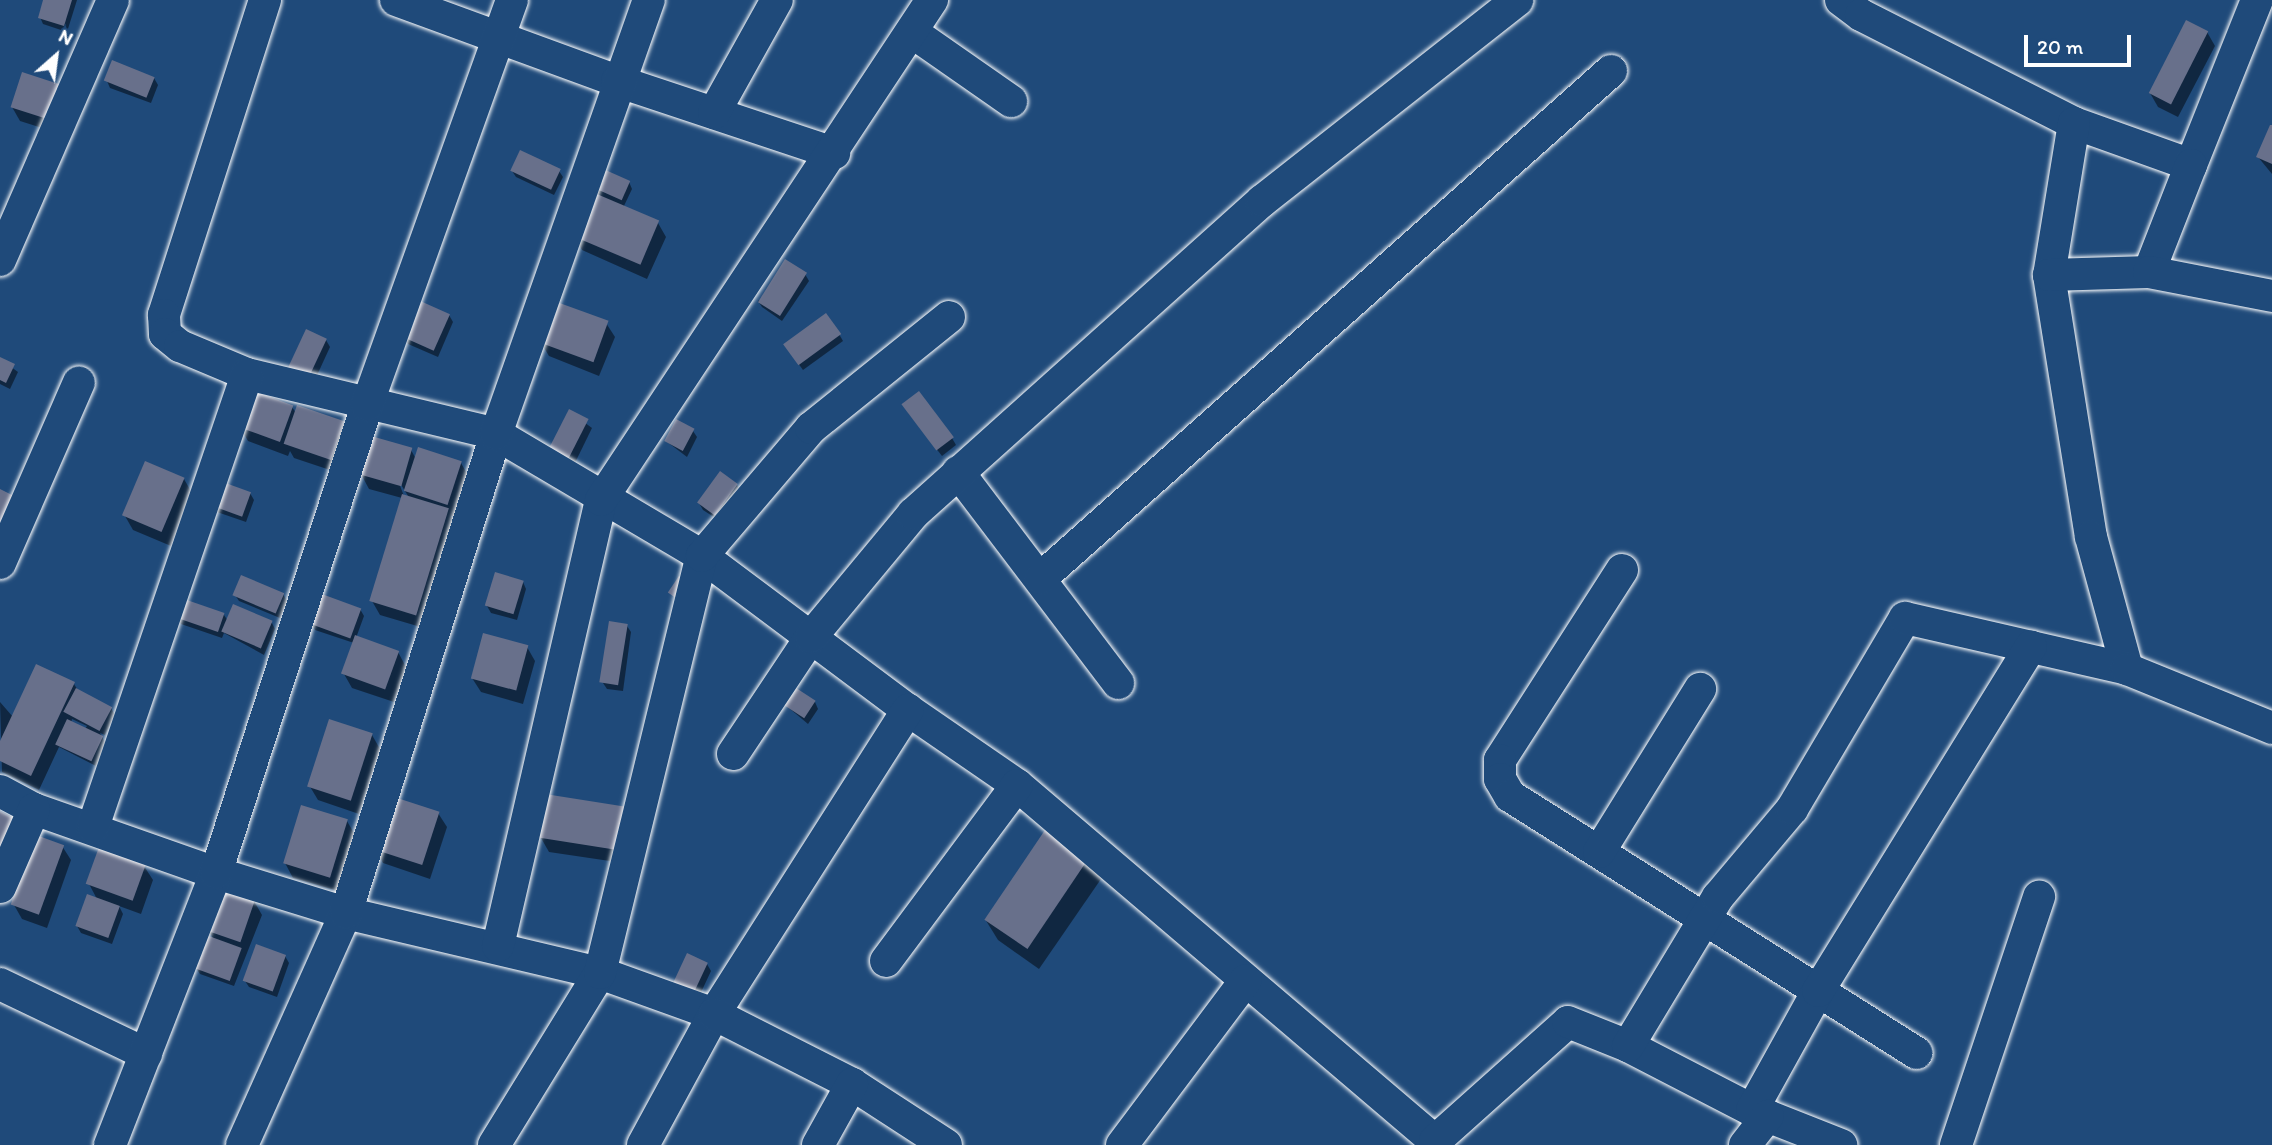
<!DOCTYPE html>
<style>
body{margin:0}
#map{position:relative;width:2272px;height:1145px;overflow:hidden;background:#1f4a7a;font-family:Itim,sans-serif}
div>[style]{position:absolute}
[style*='--x']{left:calc(var(--x)*1px);top:calc(var(--y)*1px);width:calc(var(--w)*1px);rotate:calc(var(--a)*1deg)}
.shadow>*{inset:0;background:#0007}
.building>*{inset:0;background:#68708b;transform-origin:0 0}
.roads{filter:drop-shadow(0 0 2px #fff) drop-shadow(0 0 2px #fff)}
.minor>*{height:32px;margin:-16px;padding:0 16px;transform-origin:16px;border-radius:16px;background:#1f4a7a}
span{translate:-50% -50%;white-space:nowrap;text-align:center;line-height:1.15;-webkit-text-stroke:5px #1f4a7a;paint-order:stroke}
.north{position:absolute;left:21px;top:21px;width:70px;height:70px;-webkit-text-stroke:5px #1f4a7a;paint-order:stroke;rotate:28deg;font-size:19px;font-weight:700;line-height:28px;text-align:center;color:#fff}
.north::after{content:'';display:block;margin:auto;width:24px;height:32px;background:#fff;clip-path:polygon(50% 0,100% 100%,50% 72%,0 100%)}
.scale{position:absolute;left:2024px;top:35px;width:107px;height:32px;box-sizing:border-box;border:4px solid #fff;border-top:0;padding-left:9px;font-size:21px;line-height:24px;white-space:nowrap;color:#fff;-webkit-text-stroke:5px #1f4a7a;paint-order:stroke}
</style>
<div id="map">
<div class="shadow">
<i style="clip-path:polygon(45px 0,77px 0,67px 32px,43px 24px,40px 17px)"></i>
<i style="clip-path:polygon(2207px 32px,2215px 46px,2178px 117px,2158px 107px,2150px 93px)"></i>
<i style="clip-path:polygon(154px 78px,158px 85px,151px 103px,110px 88px,107px 81px)"></i>
<i style="clip-path:polygon(60px 86px,58px 133px,20px 121px,12px 107px)"></i>
<i style="clip-path:polygon(2272px 127px,2272px 174px,2258px 157px)"></i>
<i style="clip-path:polygon(512px 171px,559px 171px,563px 177px,554px 195px,516px 177px)"></i>
<i style="clip-path:polygon(629px 182px,632px 189px,623px 208px,658px 223px,666px 237px,647px 279px,582px 250px,574px 236px,600px 197px,594px 187px)"></i>
<i style="clip-path:polygon(805px 274px,809px 281px,782px 321px,762px 307px,758px 301px)"></i>
<i style="clip-path:polygon(449px 315px,453px 322px,438px 357px,408px 344px,404px 337px)"></i>
<i style="clip-path:polygon(606px 323px,615px 337px,599px 376px,549px 356px,540px 341px)"></i>
<i style="clip-path:polygon(839px 334px,843px 341px,803px 370px,790px 352px)"></i>
<i style="clip-path:polygon(326px 340px,330px 347px,313px 384px,294px 375px)"></i>
<i style="clip-path:polygon(0 359px,18px 372px,10px 389px,0 384px)"></i>
<i style="clip-path:polygon(292px 407px,296px 413px,343px 423px,351px 437px,339px 473px,294px 458px,290px 451px,288px 456px,248px 441px,240px 427px)"></i>
<i style="clip-path:polygon(569px 411px,592px 428px,571px 471px,552px 462px)"></i>
<i style="clip-path:polygon(907px 411px,952px 438px,956px 445px,942px 456px)"></i>
<i style="clip-path:polygon(693px 431px,697px 437px,687px 457px,666px 441px)"></i>
<i style="clip-path:polygon(evenodd,411px 450px,416px 459px,461px 463px,469px 477px,457px 517px,451px 516px,456px 524px,424px 628px,380px 615px,372px 601px,402px 498px,369px 489px,361px 474px,411px 450px,397px 478px,408px 496px,404px 496px,397px 478px)"></i>
<i style="clip-path:polygon(184px 479px,192px 493px,171px 546px,133px 530px,125px 516px)"></i>
<i style="clip-path:polygon(737px 485px,741px 492px,720px 521px,703px 510px,699px 503px)"></i>
<i style="clip-path:polygon(250px 493px,254px 500px,246px 522px,217px 512px,214px 506px)"></i>
<i style="clip-path:polygon(523px 582px,526px 589px,517px 620px,491px 613px,487px 606px)"></i>
<i style="clip-path:polygon(283px 594px,287px 601px,280px 618px,239px 601px,235px 595px)"></i>
<i style="clip-path:polygon(360px 609px,364px 616px,356px 638px,398px 652px,406px 667px,394px 702px,352px 688px,344px 674px,354px 643px,315px 630px,311px 623px)"></i>
<i style="clip-path:polygon(224px 615px,228px 621px,272px 623px,275px 629px,264px 655px,224px 633px,222px 638px,181px 624px,177px 617px)"></i>
<i style="clip-path:polygon(627px 626px,631px 632px,623px 691px,607px 689px,603px 683px)"></i>
<i style="clip-path:polygon(527px 647px,535px 661px,523px 704px,481px 692px,472px 678px)"></i>
<i style="clip-path:polygon(evenodd,74px 684px,79px 692px,111px 708px,115px 715px,105px 735px,100px 733px,106px 744px,96px 766px,59px 747px,39px 790px,2px 772px,0 702px,13px 717px,74px 684px,72px 719px,87px 726px,85px 729px,71px 723px,72px 719px)"></i>
<i style="clip-path:polygon(815px 702px,818px 709px,808px 724px,783px 703px)"></i>
<i style="clip-path:polygon(372px 735px,380px 749px,359px 814px,318px 800px,309px 785px)"></i>
<i style="clip-path:polygon(628px 808px,630px 864px,549px 852px,541px 838px)"></i>
<i style="clip-path:polygon(438px 813px,447px 827px,430px 879px,383px 863px,375px 849px)"></i>
<i style="clip-path:polygon(347px 821px,355px 835px,338px 891px,293px 878px,285px 863px)"></i>
<i style="clip-path:polygon(62px 846px,71px 860px,47px 928px,22px 919px,14px 905px)"></i>
<i style="clip-path:polygon(1089px 857px,1101px 879px,1039px 969px,998px 940px,985px 919px)"></i>
<i style="clip-path:polygon(144px 866px,153px 880px,141px 914px,119px 906px,123px 914px,112px 944px,81px 933px,77px 926px,97px 899px,89px 884px)"></i>
<i style="clip-path:polygon(254px 901px,262px 915px,234px 986px,200px 974px,196px 968px,214px 940px,208px 930px)"></i>
<i style="clip-path:polygon(285px 956px,289px 963px,277px 997px,249px 987px,245px 981px)"></i>
<i style="clip-path:polygon(707px 964px,711px 971px,697px 1001px,678px 993px)"></i>
</div>
<div class="building">
<i style="clip-path:polygon(43px 0,72px 0,64px 26px,38px 18px)"></i>
<i style="left:2186px;top:20px;width:25px;height:82px;rotate:27deg"></i>
<i style="left:112px;top:60px;width:46px;height:22px;rotate:22deg"></i>
<i style="left:22px;top:72px;width:41px;height:37px;rotate:18deg"></i>
<i style="clip-path:polygon(2270px 125px,2272px 125px,2272px 164px,2256px 157px)"></i>
<i style="left:520px;top:150px;width:45px;height:23px;rotate:25deg"></i>
<i style="left:601px;top:168px;width:32px;height:21px;rotate:24deg"></i>
<i style="left:592px;top:192px;width:73px;height:48px;rotate:23deg"></i>
<i style="left:785px;top:259px;width:26px;height:51px;rotate:32deg"></i>
<i style="left:418px;top:300px;width:35px;height:40px;rotate:24deg"></i>
<i style="left:554px;top:301px;width:58px;height:44px;rotate:20deg"></i>
<i style="left:826px;top:313px;width:26px;height:53px;rotate:54deg"></i>
<i style="left:306px;top:329px;width:23px;height:44px;rotate:25deg"></i>
<i style="clip-path:polygon(0 357px,15px 364px,6px 383px,0 380px)"></i>
<i style="left:251px;top:390px;width:45px;height:39px;rotate:20deg"></i>
<i style="left:919px;top:391px;width:58px;height:22px;rotate:53deg"></i>
<i style="left:297px;top:405px;width:50px;height:41px;rotate:19deg"></i>
<i style="left:569px;top:409px;width:22px;height:51px;rotate:27deg"></i>
<i style="left:676px;top:419px;width:21px;height:25px;rotate:28deg"></i>
<i style="left:371px;top:436px;width:43px;height:40px;rotate:16deg"></i>
<i style="left:418px;top:447px;width:46px;height:46px;rotate:18deg"></i>
<i style="left:145px;top:461px;width:43px;height:59px;rotate:23deg"></i>
<i style="left:720px;top:471px;width:22px;height:39px;rotate:36deg"></i>
<i style="left:220px;top:481px;width:33px;height:26px;rotate:20deg"></i>
<i style="clip-path:polygon(0 489px,14px 496px,0 527px)"></i>
<i style="left:402px;top:494px;width:49px;height:112px;rotate:17deg"></i>
<i style="left:495px;top:572px;width:30px;height:35px;rotate:17deg"></i>
<i style="left:241px;top:575px;width:47px;height:22px;rotate:23deg"></i>
<i style="left:679px;top:576px;width:18px;height:20px;rotate:34deg"></i>
<i style="left:319px;top:593px;width:45px;height:32px;rotate:20deg"></i>
<i style="left:181px;top:598px;width:46px;height:20px;rotate:19deg"></i>
<i style="left:233px;top:604px;width:43px;height:30px;rotate:23deg"></i>
<i style="left:609px;top:621px;width:19px;height:62px;rotate:9deg"></i>
<i style="left:483px;top:633px;width:47px;height:47px;rotate:15deg"></i>
<i style="left:355px;top:635px;width:47px;height:41px;rotate:20deg"></i>
<i style="clip-path:polygon(36px 664px,75px 682px,31px 776px,0 761px,0 741px)"></i>
<i style="left:793px;top:686px;width:27px;height:21px;rotate:33deg"></i>
<i style="left:76px;top:688px;width:41px;height:27px;rotate:28deg"></i>
<i style="left:67px;top:719px;width:40px;height:28px;rotate:25deg"></i>
<i style="left:329px;top:719px;width:46px;height:71px;rotate:18deg"></i>
<i style="left:545px;top:794px;width:85px;height:44px;rotate:9deg"></i>
<i style="left:391px;top:796px;width:51px;height:56px;rotate:18deg"></i>
<i style="left:301px;top:805px;width:49px;height:61px;rotate:17deg"></i>
<i style="clip-path:polygon(0 811px,15px 819px,0 851px)"></i>
<i style="left:1047px;top:827px;width:52px;height:112px;rotate:34deg"></i>
<i style="left:36px;top:835px;width:30px;height:74px;rotate:20deg"></i>
<i style="left:99px;top:847px;width:50px;height:39px;rotate:20deg"></i>
<i style="left:221px;top:888px;width:36px;height:45px;rotate:19deg"></i>
<i style="left:87px;top:894px;width:35px;height:34px;rotate:20deg"></i>
<i style="left:206px;top:935px;width:38px;height:35px;rotate:20deg"></i>
<i style="left:256px;top:944px;width:32px;height:39px;rotate:20deg"></i>
<i style="left:687px;top:953px;width:23px;height:36px;rotate:25deg"></i>
</div>
<div class="roads">
<div class="minor">
<i style="--x:265;--y:0;--w:331;--a:107.8"></i>
<i style="--x:164;--y:315;--w:19;--a:87"></i>
<i style="--x:165;--y:334;--w:19;--a:39"></i>
<i style="--x:180;--y:346;--w:73;--a:22.7"></i>
<i style="--x:247;--y:374;--w:256;--a:13.5"></i>
<i style="--x:496;--y:434;--w:239;--a:30.6"></i>
<i style="--x:702;--y:556;--w:257;--a:36.8"></i>
<i style="--x:908;--y:710;--w:132;--a:34.5"></i>
<i style="--x:1017;--y:785;--w:549;--a:40.42"></i>
<i style="--x:1435;--y:1141;--w:178;--a:-41.8"></i>
<i style="--x:1568;--y:1022;--w:65;--a:21.8"></i>
<i style="--x:1628;--y:1046;--w:140;--a:27.3"></i>
<i style="--x:1752;--y:1110;--w:96;--a:21.5"></i>
<i style="--x:396;--y:0;--w:235;--a:20.1"></i>
<i style="--x:617;--y:81;--w:229;--a:18.4"></i>
<i style="--x:1841;--y:0;--w:25;--a:37"></i>
<i style="--x:1861;--y:15;--w:239;--a:26.9"></i>
<i style="--x:2074;--y:123;--w:124;--a:19.7"></i>
<i style="--x:2191;--y:165;--w:178;--a:-68.2"></i>
<i style="--x:912;--y:32;--w:121;--a:34.9"></i>
<i style="--x:714;--y:113;--w:129;--a:-60.9"></i>
<i style="--x:2074;--y:123;--w:154;--a:99.3"></i>
<i style="--x:2049;--y:275;--w:265;--a:80.9"></i>
<i style="--x:2091;--y:537;--w:137;--a:74.7"></i>
<i style="--x:0;--y:260;--w:283;--a:-66.5"></i>
<i style="--x:2149;--y:272;--w:115;--a:-68.6"></i>
<i style="--x:2049;--y:275;--w:100;--a:-1.7"></i>
<i style="--x:2149;--y:272;--w:125;--a:11"></i>
<i style="--x:958;--y:472;--w:265;--a:52.8"></i>
<i style="--x:0;--y:563;--w:197;--a:-66.4"></i>
<i style="--x:1622;--y:570;--w:226;--a:122.7"></i>
<i style="--x:1500;--y:760;--w:19;--a:90"></i>
<i style="--x:1500;--y:779;--w:20;--a:60"></i>
<i style="--x:1510;--y:796;--w:481;--a:32.3"></i>
<i style="--x:1041;--y:578;--w:763;--a:-41.65"></i>
<i style="--x:733;--y:754;--w:141;--a:-56.3"></i>
<i style="--x:811;--y:637;--w:160;--a:-50.3"></i>
<i style="--x:913;--y:514;--w:469;--a:-41.9"></i>
<i style="--x:1262;--y:201;--w:325;--a:-38.2"></i>
<i style="--x:0;--y:791;--w:38;--a:28"></i>
<i style="--x:34;--y:809;--w:193;--a:19.4"></i>
<i style="--x:216;--y:873;--w:136;--a:17.1"></i>
<i style="--x:346;--y:913;--w:261;--a:13.3"></i>
<i style="--x:600;--y:973;--w:121;--a:19.8"></i>
<i style="--x:714;--y:1014;--w:361;--a:-57.5"></i>
<i style="--x:93;--y:827;--w:478;--a:-71.2"></i>
<i style="--x:1599;--y:852;--w:192;--a:-58.2"></i>
<i style="--x:0;--y:887;--w:85;--a:-66.4"></i>
<i style="--x:498;--y:946;--w:458;--a:-77"></i>
<i style="--x:601;--y:500;--w:600;--a:-56.5"></i>
<i style="--x:886;--y:961;--w:219;--a:-53.3"></i>
<i style="--x:0;--y:984;--w:162;--a:25.6"></i>
<i style="--x:1628;--y:1046;--w:174;--a:-58.9"></i>
<i style="--x:1718;--y:897;--w:115;--a:-49.9"></i>
<i style="--x:1792;--y:809;--w:222;--a:-59.4"></i>
<i style="--x:1905;--y:618;--w:228;--a:12.9"></i>
<i style="--x:2127;--y:669;--w:157;--a:22.1"></i>
<i style="--x:1752;--y:1110;--w:136;--a:-61"></i>
<i style="--x:1818;--y:991;--w:405;--a:-58.3"></i>
<i style="--x:110;--y:1145;--w:292;--a:-68.7"></i>
<i style="--x:216;--y:873;--w:492;--a:-72.1"></i>
<i style="--x:367;--y:405;--w:430;--a:-70.3"></i>
<i style="--x:242;--y:1145;--w:254;--a:-65.9"></i>
<i style="--x:346;--y:913;--w:502;--a:-72.61"></i>
<i style="--x:496;--y:434;--w:460;--a:-70.6"></i>
<i style="--x:494;--y:1145;--w:202;--a:-58.4"></i>
<i style="--x:600;--y:973;--w:429;--a:-76.3"></i>
<i style="--x:702;--y:556;--w:168;--a:-49.6"></i>
<i style="--x:811;--y:428;--w:177;--a:-38.8"></i>
<i style="--x:643;--y:1145;--w:149;--a:-61.5"></i>
<i style="--x:714;--y:1014;--w:155;--a:26.9"></i>
<i style="--x:852;--y:1084;--w:112;--a:33"></i>
<i style="--x:818;--y:1145;--w:70;--a:-60.9"></i>
<i style="--x:1122;--y:1145;--w:206;--a:-53.1"></i>
<i style="--x:1745;--y:1145;--w:37;--a:-52"></i>
<i style="--x:1956;--y:1145;--w:262;--a:-71.5"></i>
</div>
</div>
<div class="north">N</div>
<div class="scale">20 m</div>
</div>
